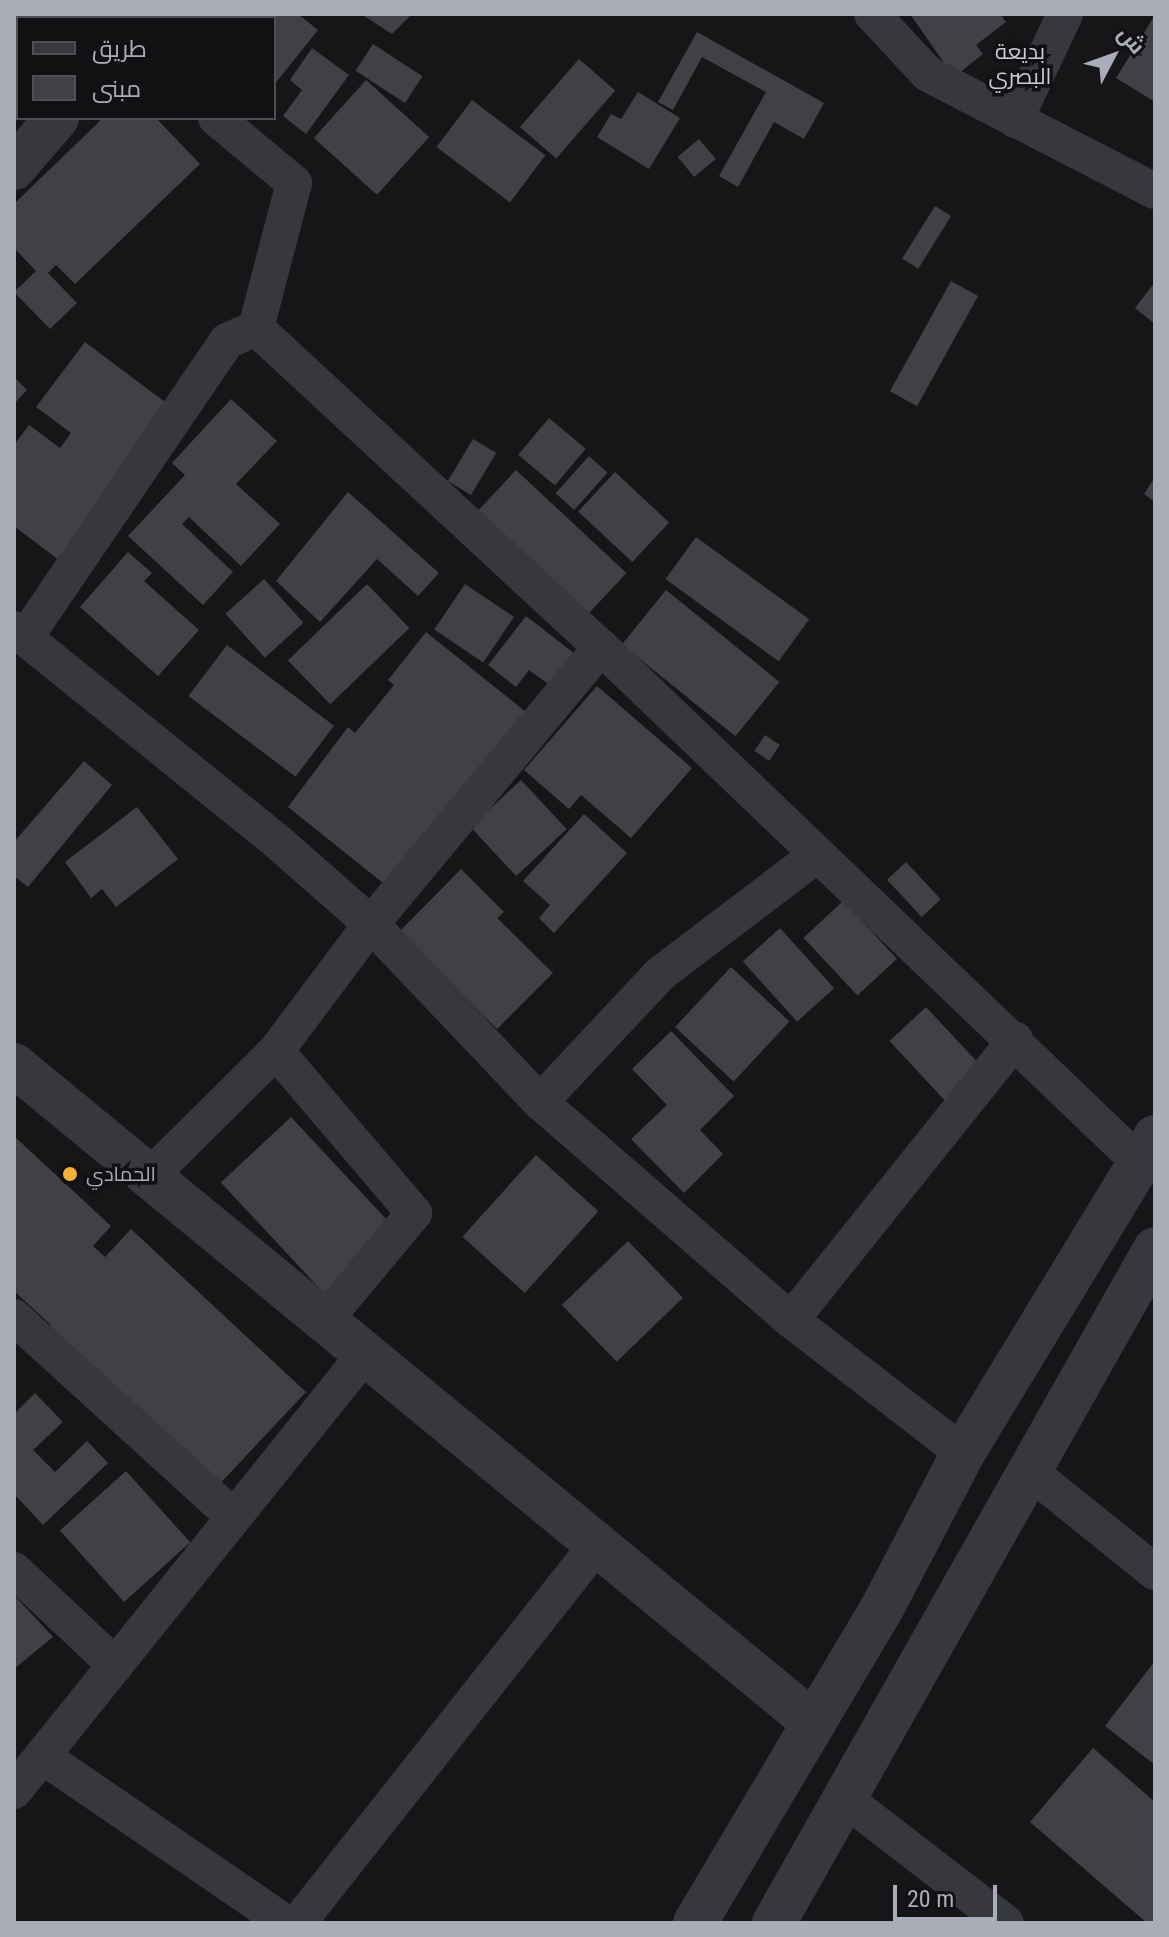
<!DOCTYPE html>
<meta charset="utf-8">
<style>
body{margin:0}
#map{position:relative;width:1169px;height:1937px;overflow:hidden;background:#161618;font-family:"Roboto Condensed",Cairo,sans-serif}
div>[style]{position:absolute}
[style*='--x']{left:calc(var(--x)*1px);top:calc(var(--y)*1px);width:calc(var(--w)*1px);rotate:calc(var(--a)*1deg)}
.building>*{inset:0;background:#404145;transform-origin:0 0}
.minor>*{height:36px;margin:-18px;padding:0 18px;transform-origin:18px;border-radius:18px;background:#37383d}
.tertiary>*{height:44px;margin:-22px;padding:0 22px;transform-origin:22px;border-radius:22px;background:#37383d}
.dots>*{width:22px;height:22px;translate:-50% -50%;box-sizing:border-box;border:4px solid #111113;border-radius:50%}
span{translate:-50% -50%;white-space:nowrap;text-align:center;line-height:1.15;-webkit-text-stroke:7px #111113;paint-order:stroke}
.poi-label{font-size:20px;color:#a8adb8}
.left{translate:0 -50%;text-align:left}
.neighbourhood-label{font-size:22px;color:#c9ccd4}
.frame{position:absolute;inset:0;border:16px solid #a8adb8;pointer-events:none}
.legend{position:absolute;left:16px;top:16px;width:260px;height:104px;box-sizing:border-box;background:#111113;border:2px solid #4d4f55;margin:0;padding:10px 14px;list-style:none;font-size:24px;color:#a8adb8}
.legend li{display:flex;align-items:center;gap:16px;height:40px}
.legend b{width:40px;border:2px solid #4d4f55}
.north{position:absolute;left:1073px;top:16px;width:80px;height:80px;-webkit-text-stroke:6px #111113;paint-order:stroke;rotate:49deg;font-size:22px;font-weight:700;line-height:32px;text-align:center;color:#a8adb8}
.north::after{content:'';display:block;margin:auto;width:28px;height:36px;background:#a8adb8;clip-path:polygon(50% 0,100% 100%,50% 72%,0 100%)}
.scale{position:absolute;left:893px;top:1885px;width:104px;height:36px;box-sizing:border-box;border:4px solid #a8adb8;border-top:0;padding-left:10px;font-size:24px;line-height:28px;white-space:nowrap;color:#a8adb8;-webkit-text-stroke:6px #111113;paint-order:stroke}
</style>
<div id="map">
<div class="building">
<i style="clip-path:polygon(14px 14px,58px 14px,18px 18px,14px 60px)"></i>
<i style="clip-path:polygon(179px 14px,298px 14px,318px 30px,274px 85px,274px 18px,176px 18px)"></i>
<i style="clip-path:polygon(361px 14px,412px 14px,392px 34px)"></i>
<i style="clip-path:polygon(910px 14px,1000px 14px,1006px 22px,976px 45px,983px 54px,954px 77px)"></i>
<i style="clip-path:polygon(1155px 15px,1155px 102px,1116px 78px)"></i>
<i style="clip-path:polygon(697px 32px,824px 103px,804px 139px,774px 122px,738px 187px,719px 176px,766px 92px,702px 57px,673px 110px,658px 102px)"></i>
<i style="left:373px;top:44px;width:59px;height:32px;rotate:33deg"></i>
<i style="clip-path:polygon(312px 48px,349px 75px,306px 134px,283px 116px,302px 90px,290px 80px)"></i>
<i style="left:579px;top:59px;width:48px;height:90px;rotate:41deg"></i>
<i style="left:366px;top:80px;width:85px;height:78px;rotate:42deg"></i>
<i style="clip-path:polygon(638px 92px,680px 118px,649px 169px,597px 137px,611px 114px,621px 119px)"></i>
<i style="left:472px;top:100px;width:92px;height:59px;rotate:37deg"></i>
<i style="clip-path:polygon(103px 118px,156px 118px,200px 164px,75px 284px,56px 265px,48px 273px,77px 303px,50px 329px,14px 292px,36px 271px,14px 248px,14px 204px)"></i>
<i style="left:699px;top:139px;width:26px;height:28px;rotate:50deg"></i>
<i style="left:935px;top:206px;width:19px;height:62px;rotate:32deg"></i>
<i style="left:951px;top:281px;width:31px;height:126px;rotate:29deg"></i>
<i style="clip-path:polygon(1155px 282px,1155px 324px,1135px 308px)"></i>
<i style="clip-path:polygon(85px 342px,173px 408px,60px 561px,14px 526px,14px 445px,29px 425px,60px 448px,71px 433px,36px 407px)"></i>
<i style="clip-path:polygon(14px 377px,27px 390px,14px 404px)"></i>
<i style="clip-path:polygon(231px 399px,277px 441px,236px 484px,280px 524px,241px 566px,189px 517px,182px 524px,233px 572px,203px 605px,128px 536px,185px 475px,172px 463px)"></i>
<i style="left:549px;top:418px;width:48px;height:48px;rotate:40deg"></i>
<i style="left:473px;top:439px;width:27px;height:49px;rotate:31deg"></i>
<i style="left:589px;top:456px;width:25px;height:50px;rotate:42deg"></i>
<i style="left:516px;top:470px;width:151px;height:67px;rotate:43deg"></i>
<i style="left:615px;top:472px;width:74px;height:54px;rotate:43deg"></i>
<i style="clip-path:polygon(1155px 477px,1155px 502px,1144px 494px)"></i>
<i style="clip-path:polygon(348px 492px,439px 573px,418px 596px,377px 559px,320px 622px,276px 581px)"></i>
<i style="left:696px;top:537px;width:140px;height:52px;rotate:36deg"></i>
<i style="clip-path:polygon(128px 552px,152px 573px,144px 581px,199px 630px,158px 676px,80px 607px)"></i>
<i style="left:264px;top:579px;width:59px;height:52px;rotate:48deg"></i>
<i style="left:367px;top:584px;width:61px;height:110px;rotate:46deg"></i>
<i style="left:465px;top:584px;width:59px;height:55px;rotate:34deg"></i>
<i style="left:666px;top:590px;width:146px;height:70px;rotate:39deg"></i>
<i style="clip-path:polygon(526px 616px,575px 654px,551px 686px,529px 670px,516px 687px,488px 665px)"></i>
<i style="clip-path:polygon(426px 632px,526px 712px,388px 887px,288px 807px,348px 727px,355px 733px,394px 685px,388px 680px)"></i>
<i style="left:227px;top:645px;width:134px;height:64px;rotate:37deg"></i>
<i style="clip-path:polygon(597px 686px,692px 768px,631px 838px,581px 795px,569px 809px,524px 770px)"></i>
<i style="left:765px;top:735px;width:18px;height:19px;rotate:34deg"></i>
<i style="clip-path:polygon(84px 761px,112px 785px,28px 887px,14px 876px,14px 842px)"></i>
<i style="left:521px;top:780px;width:67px;height:69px;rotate:47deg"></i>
<i style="clip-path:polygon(137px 807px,178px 859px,116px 907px,102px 889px,91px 898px,65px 862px)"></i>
<i style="clip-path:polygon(584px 814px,627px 853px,554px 933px,539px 918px,550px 905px,523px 881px)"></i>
<i style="left:906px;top:862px;width:51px;height:26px;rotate:47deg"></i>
<i style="clip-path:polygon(461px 869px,504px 912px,497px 918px,553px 973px,497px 1029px,399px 932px)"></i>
<i style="left:843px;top:901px;width:79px;height:54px;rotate:47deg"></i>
<i style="left:780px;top:928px;width:81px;height:50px;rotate:48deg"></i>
<i style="left:731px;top:967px;width:80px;height:82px;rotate:43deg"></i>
<i style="left:926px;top:1007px;width:81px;height:50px;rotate:47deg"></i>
<i style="clip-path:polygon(671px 1031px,734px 1096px,700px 1130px,723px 1154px,684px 1193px,631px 1139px,667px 1105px,632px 1069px)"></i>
<i style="left:291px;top:1117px;width:151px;height:96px;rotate:47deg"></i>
<i style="clip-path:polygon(14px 1136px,111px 1226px,93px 1246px,105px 1257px,131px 1229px,306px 1392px,213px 1491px,44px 1333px,51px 1325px,14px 1291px)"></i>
<i style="left:536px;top:1155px;width:84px;height:110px;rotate:42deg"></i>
<i style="left:628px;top:1241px;width:79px;height:92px;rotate:46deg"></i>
<i style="clip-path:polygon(35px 1393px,63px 1422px,33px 1450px,55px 1472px,87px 1441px,108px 1463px,43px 1525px,14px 1494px,14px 1414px)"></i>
<i style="left:126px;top:1471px;width:96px;height:89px;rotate:48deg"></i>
<i style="clip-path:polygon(14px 1595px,53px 1637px,14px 1669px)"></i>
<i style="clip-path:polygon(1155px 1661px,1155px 1765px,1105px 1726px)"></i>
<i style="clip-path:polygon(1093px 1748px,1155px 1802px,1155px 1923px,1147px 1923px,1030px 1822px)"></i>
</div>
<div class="minor">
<i style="--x:872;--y:14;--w:82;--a:47"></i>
<i style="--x:928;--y:74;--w:255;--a:27.3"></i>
<i style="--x:216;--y:118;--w:102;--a:39.8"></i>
<i style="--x:294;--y:183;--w:150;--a:104.7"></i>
<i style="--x:1015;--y:120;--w:117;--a:-64.7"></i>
<i style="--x:14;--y:629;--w:341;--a:38.9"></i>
<i style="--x:279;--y:843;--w:123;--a:41.4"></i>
<i style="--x:371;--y:924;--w:245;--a:46.5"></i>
<i style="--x:540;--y:1102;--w:332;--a:41"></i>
<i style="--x:791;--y:1320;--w:217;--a:37.7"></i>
<i style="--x:25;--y:638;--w:359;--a:-55.8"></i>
<i style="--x:227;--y:341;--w:32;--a:-24"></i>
<i style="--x:256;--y:328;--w:470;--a:42.8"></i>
<i style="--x:601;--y:647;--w:746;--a:43.75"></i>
<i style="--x:276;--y:1051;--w:213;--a:49.6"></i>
<i style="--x:414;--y:1213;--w:141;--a:129.8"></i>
<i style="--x:540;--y:1102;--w:175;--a:-46.8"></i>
<i style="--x:660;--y:974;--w:193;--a:-37.2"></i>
<i style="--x:149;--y:1177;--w:179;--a:-44.8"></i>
<i style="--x:276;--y:1051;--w:159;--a:-53.2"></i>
<i style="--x:371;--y:924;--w:360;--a:-50.3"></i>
<i style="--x:14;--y:1317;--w:297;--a:42.3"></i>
<i style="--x:791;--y:1320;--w:359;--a:-51.3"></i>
<i style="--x:1028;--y:1470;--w:163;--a:38.8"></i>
<i style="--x:14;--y:1570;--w:139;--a:43.2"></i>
<i style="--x:42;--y:1756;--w:296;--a:34.4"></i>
<i style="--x:14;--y:1791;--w:561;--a:-51.23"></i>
<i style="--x:845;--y:1799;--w:203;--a:37.6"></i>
<i style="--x:298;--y:1923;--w:482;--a:-51.7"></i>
</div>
<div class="tertiary">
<i style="--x:143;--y:18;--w:6;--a:-45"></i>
<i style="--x:14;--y:168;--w:66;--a:-49.3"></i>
<i style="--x:14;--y:1065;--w:1036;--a:39.44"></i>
<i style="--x:695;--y:1923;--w:362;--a:-59.3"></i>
<i style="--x:880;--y:1612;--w:179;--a:-62.4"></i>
<i style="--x:963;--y:1453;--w:370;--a:-58.7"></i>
<i style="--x:774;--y:1923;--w:774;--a:-60.52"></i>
</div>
<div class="dots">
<i style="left:70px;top:1174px;background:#f2b134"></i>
</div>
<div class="poi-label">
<span class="left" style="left:86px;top:1174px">الحمادي</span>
</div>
<div class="neighbourhood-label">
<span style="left:1020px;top:64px">بديعة<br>البصري</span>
</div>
<div class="frame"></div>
<ul class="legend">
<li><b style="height:10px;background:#37383d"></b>طريق</li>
<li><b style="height:22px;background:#404145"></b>مبنى</li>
</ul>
<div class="north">ش</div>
<div class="scale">20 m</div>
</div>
